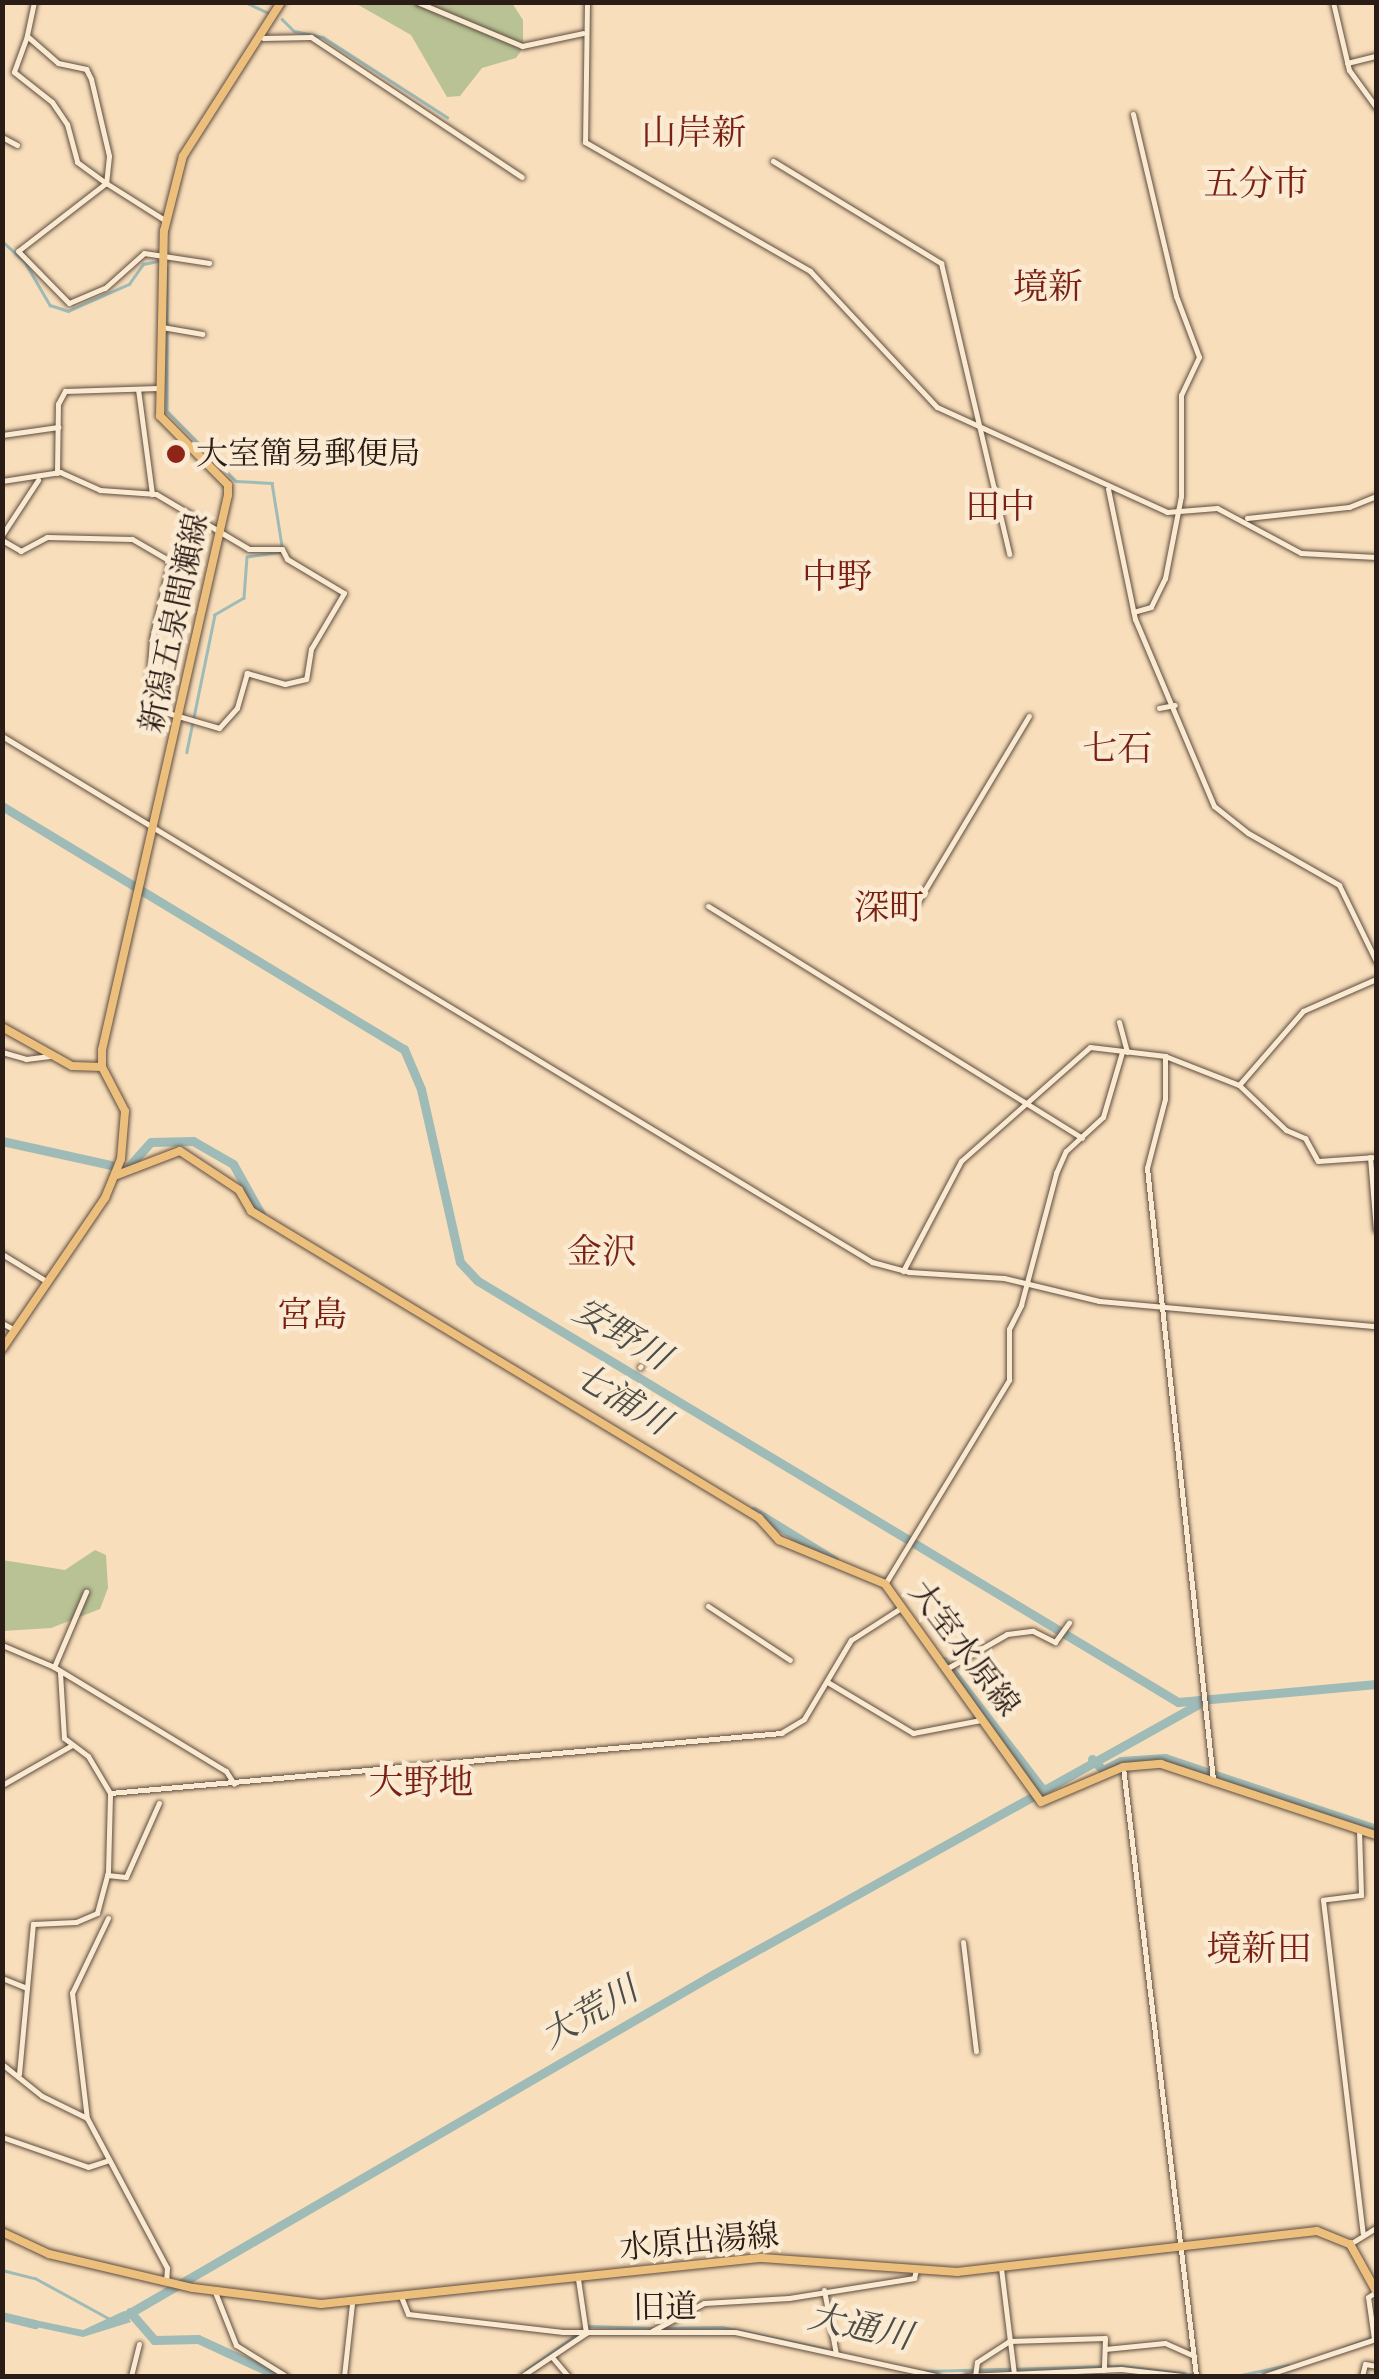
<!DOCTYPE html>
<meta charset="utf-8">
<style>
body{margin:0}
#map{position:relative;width:1379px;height:2379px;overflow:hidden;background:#f8deba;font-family:"Libre Bodoni","Noto Serif JP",serif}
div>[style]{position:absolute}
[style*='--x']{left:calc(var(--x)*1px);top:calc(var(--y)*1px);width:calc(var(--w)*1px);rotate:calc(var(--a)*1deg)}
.green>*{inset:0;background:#b8c294}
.water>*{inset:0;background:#9fbbb7}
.stream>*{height:2.5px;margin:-1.25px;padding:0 1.25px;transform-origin:1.25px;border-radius:1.25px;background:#9fbbb7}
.river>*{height:9px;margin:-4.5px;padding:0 4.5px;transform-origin:4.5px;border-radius:4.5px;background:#9fbbb7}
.roads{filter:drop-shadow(0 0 2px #5e4c40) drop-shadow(0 0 2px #5e4c40)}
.minor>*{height:5px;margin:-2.5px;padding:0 2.5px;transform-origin:2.5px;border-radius:2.5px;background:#faead2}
.major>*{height:8px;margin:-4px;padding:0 4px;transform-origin:4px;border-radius:4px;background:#ecbf7d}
.dots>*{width:28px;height:28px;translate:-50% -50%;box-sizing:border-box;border:5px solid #faead2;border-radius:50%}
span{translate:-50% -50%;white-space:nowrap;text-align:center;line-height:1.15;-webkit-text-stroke:9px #faead2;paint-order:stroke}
.poi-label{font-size:32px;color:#2a1c17}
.left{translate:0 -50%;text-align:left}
.street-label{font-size:32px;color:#2a1c17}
.neighbourhood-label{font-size:35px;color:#7a1f14}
.water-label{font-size:35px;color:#4d4c47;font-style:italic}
.frame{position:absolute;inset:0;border:5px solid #2a1c17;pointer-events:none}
</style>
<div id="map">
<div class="green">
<i style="clip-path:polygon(355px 3px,512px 3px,523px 20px,523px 48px,516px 58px,482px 68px,460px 96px,447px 97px,411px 35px)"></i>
<i style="clip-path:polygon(95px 1550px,106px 1555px,108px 1588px,100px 1609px,51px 1628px,3px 1631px,2px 1560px,65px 1570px)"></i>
</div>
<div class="water">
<i style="clip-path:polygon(124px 2311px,131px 2322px,83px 2337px,22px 2324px,25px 2318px,83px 2330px)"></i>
</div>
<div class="stream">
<i style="--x:245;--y:2;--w:29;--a:25"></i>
<i style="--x:282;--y:19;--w:17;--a:45"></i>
<i style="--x:294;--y:31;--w:30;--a:12"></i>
<i style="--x:323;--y:37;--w:148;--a:32.8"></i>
<i style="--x:2;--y:241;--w:31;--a:42"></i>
<i style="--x:25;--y:262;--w:50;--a:59.8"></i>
<i style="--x:50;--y:305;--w:19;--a:18"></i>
<i style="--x:68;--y:311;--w:67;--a:-23.9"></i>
<i style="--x:129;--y:284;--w:24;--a:-55"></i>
<i style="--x:143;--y:264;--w:15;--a:-11"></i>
<i style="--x:167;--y:267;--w:144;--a:90"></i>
<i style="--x:167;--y:411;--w:98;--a:45.4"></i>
<i style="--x:236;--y:481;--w:36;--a:3"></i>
<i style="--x:272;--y:483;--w:70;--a:80.9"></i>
<i style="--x:283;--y:552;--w:36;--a:172"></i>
<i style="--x:247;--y:557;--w:41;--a:94.2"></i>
<i style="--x:244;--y:598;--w:34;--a:150"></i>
<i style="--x:215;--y:615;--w:140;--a:101.6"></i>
<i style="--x:2;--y:2270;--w:34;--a:14"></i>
<i style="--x:35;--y:2278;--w:85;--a:28.7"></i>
<i style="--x:661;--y:2328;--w:61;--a:-0.9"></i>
<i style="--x:722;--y:2327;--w:106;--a:11.9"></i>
<i style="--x:1343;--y:2348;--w:35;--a:-20"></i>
<i style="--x:526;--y:2370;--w:77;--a:-34.9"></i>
<i style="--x:589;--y:2326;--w:64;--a:1.8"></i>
<i style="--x:926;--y:2371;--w:196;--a:-1.5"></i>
<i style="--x:1122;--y:2366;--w:88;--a:6.6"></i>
<i style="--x:1236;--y:2376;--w:53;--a:-11.9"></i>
</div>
<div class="river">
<i style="--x:2;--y:806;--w:470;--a:31.2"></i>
<i style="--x:404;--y:1049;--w:43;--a:67"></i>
<i style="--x:421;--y:1089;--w:177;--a:77.3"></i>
<i style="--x:460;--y:1262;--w:26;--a:47"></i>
<i style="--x:478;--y:1281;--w:817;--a:31.02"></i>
<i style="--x:1178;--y:1702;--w:199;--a:-5.2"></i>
<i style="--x:2;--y:1141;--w:112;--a:12.4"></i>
<i style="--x:130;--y:1165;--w:31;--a:-48"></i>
<i style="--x:151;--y:1142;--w:42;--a:-1.4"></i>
<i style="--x:193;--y:1141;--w:46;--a:29.9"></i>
<i style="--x:233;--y:1164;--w:57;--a:60.8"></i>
<i style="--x:754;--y:1511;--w:94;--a:31.5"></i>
<i style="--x:944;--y:1661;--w:163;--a:52.5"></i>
<i style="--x:1092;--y:1759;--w:16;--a:45"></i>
<i style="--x:1103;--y:1770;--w:20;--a:-27"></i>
<i style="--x:1121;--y:1761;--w:44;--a:-3.9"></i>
<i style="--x:1165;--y:1758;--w:223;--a:18.6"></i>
<i style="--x:130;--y:2312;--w:37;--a:49"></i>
<i style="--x:154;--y:2340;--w:44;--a:-1.3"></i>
<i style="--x:198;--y:2339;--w:88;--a:24.8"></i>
<i style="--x:2;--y:2316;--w:34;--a:14"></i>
<i style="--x:116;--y:2321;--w:691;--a:-30.13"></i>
<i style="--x:714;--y:1974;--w:553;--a:-29.12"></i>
</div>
<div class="roads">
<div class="minor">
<i style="--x:34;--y:2;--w:35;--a:102"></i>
<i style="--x:27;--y:36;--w:41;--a:41.1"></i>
<i style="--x:58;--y:63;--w:29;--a:12"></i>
<i style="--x:86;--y:69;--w:11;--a:63"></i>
<i style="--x:91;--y:79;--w:79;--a:76.8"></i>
<i style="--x:109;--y:156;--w:27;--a:96"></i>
<i style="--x:106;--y:183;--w:71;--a:32.3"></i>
<i style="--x:417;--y:2;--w:114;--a:22.7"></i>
<i style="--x:522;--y:46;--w:62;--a:-12"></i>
<i style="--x:587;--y:2;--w:140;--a:90.8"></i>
<i style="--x:585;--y:142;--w:259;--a:29.8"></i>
<i style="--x:810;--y:271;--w:186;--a:47"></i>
<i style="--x:937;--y:407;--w:253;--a:24.5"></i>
<i style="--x:1167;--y:512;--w:50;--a:-4.6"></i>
<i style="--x:1217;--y:508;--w:95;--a:28.2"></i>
<i style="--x:1301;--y:553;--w:75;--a:3.1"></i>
<i style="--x:1333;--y:2;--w:70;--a:76.8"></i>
<i style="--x:1349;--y:70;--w:46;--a:53.9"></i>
<i style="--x:27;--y:36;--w:38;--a:110"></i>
<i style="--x:14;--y:72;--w:48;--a:38.3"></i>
<i style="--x:52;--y:102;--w:27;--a:56"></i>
<i style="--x:67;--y:124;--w:39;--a:75"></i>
<i style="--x:77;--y:162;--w:36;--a:36"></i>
<i style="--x:106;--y:183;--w:111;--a:142.3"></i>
<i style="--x:18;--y:251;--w:73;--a:45.6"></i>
<i style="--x:69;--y:303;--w:39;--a:-23"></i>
<i style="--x:105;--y:288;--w:52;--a:-41.9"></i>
<i style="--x:144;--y:253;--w:66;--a:8.7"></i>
<i style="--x:263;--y:38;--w:48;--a:-1.2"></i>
<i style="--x:311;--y:37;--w:253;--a:33.6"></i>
<i style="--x:1347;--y:63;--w:30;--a:-14"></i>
<i style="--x:1133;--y:114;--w:187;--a:76.7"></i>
<i style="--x:1176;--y:296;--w:65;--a:69.3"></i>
<i style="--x:1199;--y:357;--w:42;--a:115.3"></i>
<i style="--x:1181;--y:395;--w:101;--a:90"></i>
<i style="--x:1181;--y:496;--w:84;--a:101"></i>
<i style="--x:1165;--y:578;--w:32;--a:116"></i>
<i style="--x:1151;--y:607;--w:18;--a:164"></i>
<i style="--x:2;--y:137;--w:17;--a:28"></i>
<i style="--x:773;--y:161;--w:197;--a:31.3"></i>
<i style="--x:941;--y:263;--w:299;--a:76.8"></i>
<i style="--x:162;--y:327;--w:41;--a:9.9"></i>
<i style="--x:138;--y:389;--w:106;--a:82.4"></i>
<i style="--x:2;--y:435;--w:57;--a:-8.1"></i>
<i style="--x:57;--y:473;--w:69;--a:-89.2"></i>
<i style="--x:58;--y:404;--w:15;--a:-62"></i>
<i style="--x:65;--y:391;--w:93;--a:-1.8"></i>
<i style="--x:2;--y:481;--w:59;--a:-8.8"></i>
<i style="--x:60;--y:472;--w:44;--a:24.2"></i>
<i style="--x:100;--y:490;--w:56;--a:4.1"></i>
<i style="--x:156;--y:494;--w:108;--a:30.6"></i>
<i style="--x:249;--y:549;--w:33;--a:0"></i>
<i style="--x:282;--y:549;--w:11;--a:63"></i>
<i style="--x:287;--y:559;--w:66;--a:30.8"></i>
<i style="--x:344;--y:593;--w:65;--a:120.5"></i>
<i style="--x:311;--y:649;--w:30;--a:99"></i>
<i style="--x:306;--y:679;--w:22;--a:167"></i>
<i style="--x:285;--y:684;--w:40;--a:-164"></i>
<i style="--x:247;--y:673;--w:36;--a:106"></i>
<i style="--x:237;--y:708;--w:27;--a:132"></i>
<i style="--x:219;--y:728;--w:75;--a:-163.7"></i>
<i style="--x:147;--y:707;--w:68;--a:-85.8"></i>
<i style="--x:152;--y:639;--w:80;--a:-77"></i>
<i style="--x:170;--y:561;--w:44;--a:-149.9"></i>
<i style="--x:132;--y:539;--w:85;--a:-178.7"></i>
<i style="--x:47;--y:537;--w:30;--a:152"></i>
<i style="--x:21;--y:551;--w:22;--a:-150"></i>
<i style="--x:1108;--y:489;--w:133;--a:78.3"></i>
<i style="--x:1135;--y:619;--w:203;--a:67.1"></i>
<i style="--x:1214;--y:806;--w:43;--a:38.5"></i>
<i style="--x:1248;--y:833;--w:105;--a:29.7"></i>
<i style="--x:1339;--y:885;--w:85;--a:64"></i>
<i style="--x:1247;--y:518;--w:103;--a:-6.2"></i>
<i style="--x:1349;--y:507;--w:29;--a:-22"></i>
<i style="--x:2;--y:535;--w:66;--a:-56.8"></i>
<i style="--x:1159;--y:708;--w:16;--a:-11"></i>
<i style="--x:2;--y:736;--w:1017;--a:31.16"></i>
<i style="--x:872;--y:1262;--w:38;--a:15"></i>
<i style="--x:909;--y:1272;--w:95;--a:3.6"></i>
<i style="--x:1004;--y:1278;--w:98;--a:13.6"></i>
<i style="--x:1099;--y:1301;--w:278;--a:5.2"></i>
<i style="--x:917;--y:903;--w:218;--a:-59.1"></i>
<i style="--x:708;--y:906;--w:440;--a:31.8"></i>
<i style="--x:1119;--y:1022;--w:31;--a:75"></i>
<i style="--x:2;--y:1052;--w:25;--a:16"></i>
<i style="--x:26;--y:1059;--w:24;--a:-7"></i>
<i style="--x:1165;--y:1056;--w:43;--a:90"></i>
<i style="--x:1165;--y:1099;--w:71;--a:104.6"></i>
<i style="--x:1147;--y:1168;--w:616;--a:83.84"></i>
<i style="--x:1239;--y:1085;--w:98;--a:-49.1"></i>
<i style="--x:1303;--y:1011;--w:80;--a:-23.7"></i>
<i style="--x:1370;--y:1157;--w:73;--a:85.3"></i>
<i style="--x:2;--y:1254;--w:52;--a:31.5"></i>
<i style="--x:903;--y:1271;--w:124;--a:-62.2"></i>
<i style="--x:961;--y:1161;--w:172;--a:-41.5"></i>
<i style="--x:1090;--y:1047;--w:76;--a:6.8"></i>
<i style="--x:1165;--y:1056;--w:79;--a:21.4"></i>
<i style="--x:1239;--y:1085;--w:65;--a:43.8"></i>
<i style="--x:1286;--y:1130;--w:21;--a:23"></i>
<i style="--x:1305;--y:1138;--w:26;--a:61"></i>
<i style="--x:1318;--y:1161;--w:58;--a:-3.9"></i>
<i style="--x:2;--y:1323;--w:13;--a:29"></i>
<i style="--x:640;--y:1367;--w:1;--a:-45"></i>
<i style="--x:885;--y:1584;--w:239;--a:-58.7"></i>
<i style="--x:1009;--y:1380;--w:51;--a:-90"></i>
<i style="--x:1009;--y:1329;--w:27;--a:-63"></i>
<i style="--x:1021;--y:1305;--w:137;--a:-75.1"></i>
<i style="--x:1056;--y:1173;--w:24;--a:-66"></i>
<i style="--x:1066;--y:1151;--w:50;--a:-42.6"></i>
<i style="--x:1103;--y:1117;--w:68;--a:-73.7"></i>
<i style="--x:708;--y:1606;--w:98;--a:33.4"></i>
<i style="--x:2;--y:1645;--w:56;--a:22.9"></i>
<i style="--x:54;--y:1667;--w:201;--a:31.2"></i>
<i style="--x:226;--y:1771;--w:15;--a:58"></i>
<i style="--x:54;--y:1667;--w:82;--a:-66.9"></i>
<i style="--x:946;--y:1669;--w:70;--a:-29.8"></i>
<i style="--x:1007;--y:1634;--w:26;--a:-7"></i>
<i style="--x:1033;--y:1631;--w:25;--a:27"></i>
<i style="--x:1055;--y:1642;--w:24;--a:-54"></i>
<i style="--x:829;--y:1683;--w:98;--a:30.8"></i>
<i style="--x:913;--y:1733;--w:69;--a:-10.8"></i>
<i style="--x:1123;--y:1767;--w:613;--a:83.16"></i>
<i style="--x:2;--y:1785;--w:81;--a:-29.7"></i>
<i style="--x:110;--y:1793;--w:674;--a:-5.11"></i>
<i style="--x:781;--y:1733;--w:27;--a:-31"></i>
<i style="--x:804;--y:1719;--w:92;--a:-59.3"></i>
<i style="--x:851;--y:1640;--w:59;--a:-32.6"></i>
<i style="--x:1359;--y:1830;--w:65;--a:88.2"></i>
<i style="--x:1361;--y:1895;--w:38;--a:173"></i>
<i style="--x:1323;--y:1900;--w:335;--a:83.2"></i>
<i style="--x:107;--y:1875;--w:19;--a:6"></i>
<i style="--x:126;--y:1877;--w:81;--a:-66"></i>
<i style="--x:108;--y:1918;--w:83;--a:115.6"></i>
<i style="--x:72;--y:1993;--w:126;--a:83.2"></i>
<i style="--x:87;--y:2118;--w:170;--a:61.9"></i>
<i style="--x:167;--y:2268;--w:13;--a:94"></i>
<i style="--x:963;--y:1942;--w:110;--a:83.2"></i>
<i style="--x:2;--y:1978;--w:27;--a:22"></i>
<i style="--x:2;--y:2064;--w:51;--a:38.7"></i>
<i style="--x:42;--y:2096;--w:50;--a:26.1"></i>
<i style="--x:19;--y:2074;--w:151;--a:-84.7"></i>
<i style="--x:33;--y:1924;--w:43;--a:-2.7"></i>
<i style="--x:76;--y:1922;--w:23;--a:-23"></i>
<i style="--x:97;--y:1913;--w:42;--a:-75"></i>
<i style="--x:108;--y:1872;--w:79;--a:-88.5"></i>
<i style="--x:110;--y:1793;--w:43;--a:-120.7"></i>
<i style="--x:88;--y:1756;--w:30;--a:-143"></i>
<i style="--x:64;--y:1738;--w:66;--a:-93.5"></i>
<i style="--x:2;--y:2137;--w:91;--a:19.2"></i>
<i style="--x:88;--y:2167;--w:22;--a:-18"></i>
<i style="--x:1350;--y:2244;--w:31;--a:-32"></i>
<i style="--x:1001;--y:2268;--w:107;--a:83"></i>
<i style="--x:824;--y:2290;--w:65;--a:79.4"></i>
<i style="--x:215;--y:2292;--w:57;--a:68.4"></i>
<i style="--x:236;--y:2345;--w:59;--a:31.8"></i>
<i style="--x:402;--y:2299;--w:16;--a:68"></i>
<i style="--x:408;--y:2314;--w:156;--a:6.6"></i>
<i style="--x:563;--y:2332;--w:172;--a:0"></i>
<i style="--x:735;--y:2332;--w:207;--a:12.3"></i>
<i style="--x:652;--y:2331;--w:59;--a:-28.3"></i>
<i style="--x:704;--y:2303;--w:85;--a:-3.4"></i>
<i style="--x:789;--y:2298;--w:127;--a:-9.1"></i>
<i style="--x:914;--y:2278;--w:8;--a:-76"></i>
<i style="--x:1374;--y:2339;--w:42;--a:-98.1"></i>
<i style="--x:1368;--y:2297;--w:9;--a:-32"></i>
<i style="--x:1105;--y:2349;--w:60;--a:-5.7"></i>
<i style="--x:1165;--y:2343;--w:32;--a:24"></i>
<i style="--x:552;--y:2357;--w:25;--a:50"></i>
<i style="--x:131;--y:2376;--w:33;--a:-76"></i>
<i style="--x:344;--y:2376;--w:72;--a:-83.7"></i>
<i style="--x:522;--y:2376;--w:77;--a:-33.9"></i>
<i style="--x:586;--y:2333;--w:55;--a:-98.4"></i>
<i style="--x:966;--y:2376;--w:155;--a:-2.6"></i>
<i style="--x:1121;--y:2369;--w:62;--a:6.4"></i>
<i style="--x:975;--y:2376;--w:14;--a:-82"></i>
<i style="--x:977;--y:2362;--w:38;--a:-33"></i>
<i style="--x:1009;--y:2341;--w:96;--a:-1.8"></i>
<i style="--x:1105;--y:2338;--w:32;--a:92"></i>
<i style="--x:1264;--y:2376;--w:118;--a:-18.3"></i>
<i style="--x:1362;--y:2376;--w:12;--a:-76"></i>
<i style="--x:1365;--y:2364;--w:11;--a:10"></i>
</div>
<div class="major">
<i style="--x:2;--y:1027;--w:80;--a:29.1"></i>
<i style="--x:72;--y:1066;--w:30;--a:2"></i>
<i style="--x:117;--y:1175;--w:67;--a:-20.9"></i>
<i style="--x:180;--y:1151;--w:71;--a:33.5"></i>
<i style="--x:239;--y:1190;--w:24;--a:60"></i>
<i style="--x:251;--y:1211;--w:594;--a:31.15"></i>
<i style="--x:759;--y:1518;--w:30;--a:48"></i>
<i style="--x:779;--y:1540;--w:115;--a:22.5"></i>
<i style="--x:885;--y:1584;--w:268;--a:54.4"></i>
<i style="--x:1041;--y:1802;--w:89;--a:-23.1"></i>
<i style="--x:1123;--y:1767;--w:38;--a:-5"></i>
<i style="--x:1161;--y:1764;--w:226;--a:18.3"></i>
<i style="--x:2;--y:1349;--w:183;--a:-55.7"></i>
<i style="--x:105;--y:1198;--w:42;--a:-67.7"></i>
<i style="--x:121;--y:1159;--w:48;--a:-85.2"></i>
<i style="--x:125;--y:1111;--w:50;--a:-117.6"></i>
<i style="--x:102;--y:1067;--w:17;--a:-90"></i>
<i style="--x:102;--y:1050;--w:569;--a:-77.21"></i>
<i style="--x:228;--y:495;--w:10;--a:-90"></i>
<i style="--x:228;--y:485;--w:97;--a:-134.6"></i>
<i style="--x:160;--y:416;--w:185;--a:-88.8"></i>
<i style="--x:164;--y:231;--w:77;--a:-75.8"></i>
<i style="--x:183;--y:156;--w:183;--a:-57.5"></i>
<i style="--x:2;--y:2232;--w:52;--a:25.1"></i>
<i style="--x:49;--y:2254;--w:148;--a:13.3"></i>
<i style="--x:193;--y:2288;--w:129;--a:7.1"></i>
<i style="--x:321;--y:2304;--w:443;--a:-6"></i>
<i style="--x:762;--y:2258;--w:196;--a:4.1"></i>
<i style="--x:957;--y:2272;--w:362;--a:-6.5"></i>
<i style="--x:1317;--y:2231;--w:35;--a:22"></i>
<i style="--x:1350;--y:2244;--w:54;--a:61"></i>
</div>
</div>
<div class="dots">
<i style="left:176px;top:454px;background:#8f2418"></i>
</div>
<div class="poi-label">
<span class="left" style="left:196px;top:454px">大室簡易郵便局</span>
</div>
<div class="street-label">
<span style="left:175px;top:623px;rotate:-78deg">新潟五泉間瀬線</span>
<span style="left:964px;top:1649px;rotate:53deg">大室水原線</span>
<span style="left:699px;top:2242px;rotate:-5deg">水原出湯線</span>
<span style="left:665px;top:2308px;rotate:-1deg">旧道</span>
</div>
<div class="neighbourhood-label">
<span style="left:694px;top:134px">山岸新</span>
<span style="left:1256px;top:185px">五分市</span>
<span style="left:1048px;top:288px">境新</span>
<span style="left:1000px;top:508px">田中</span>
<span style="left:837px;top:578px">中野</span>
<span style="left:1117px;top:750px">七石</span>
<span style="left:889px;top:909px">深町</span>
<span style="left:602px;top:1253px">金沢</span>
<span style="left:312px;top:1316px">宮島</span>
<span style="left:421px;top:1784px">大野地</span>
<span style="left:1259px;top:1950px">境新田</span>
</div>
<div class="water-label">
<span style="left:621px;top:1335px;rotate:31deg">安野川</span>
<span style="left:621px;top:1400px;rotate:31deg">七浦川</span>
<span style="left:590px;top:2014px;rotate:-30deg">大荒川</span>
<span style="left:860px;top:2328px;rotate:12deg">大通川</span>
</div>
<div class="frame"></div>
</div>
